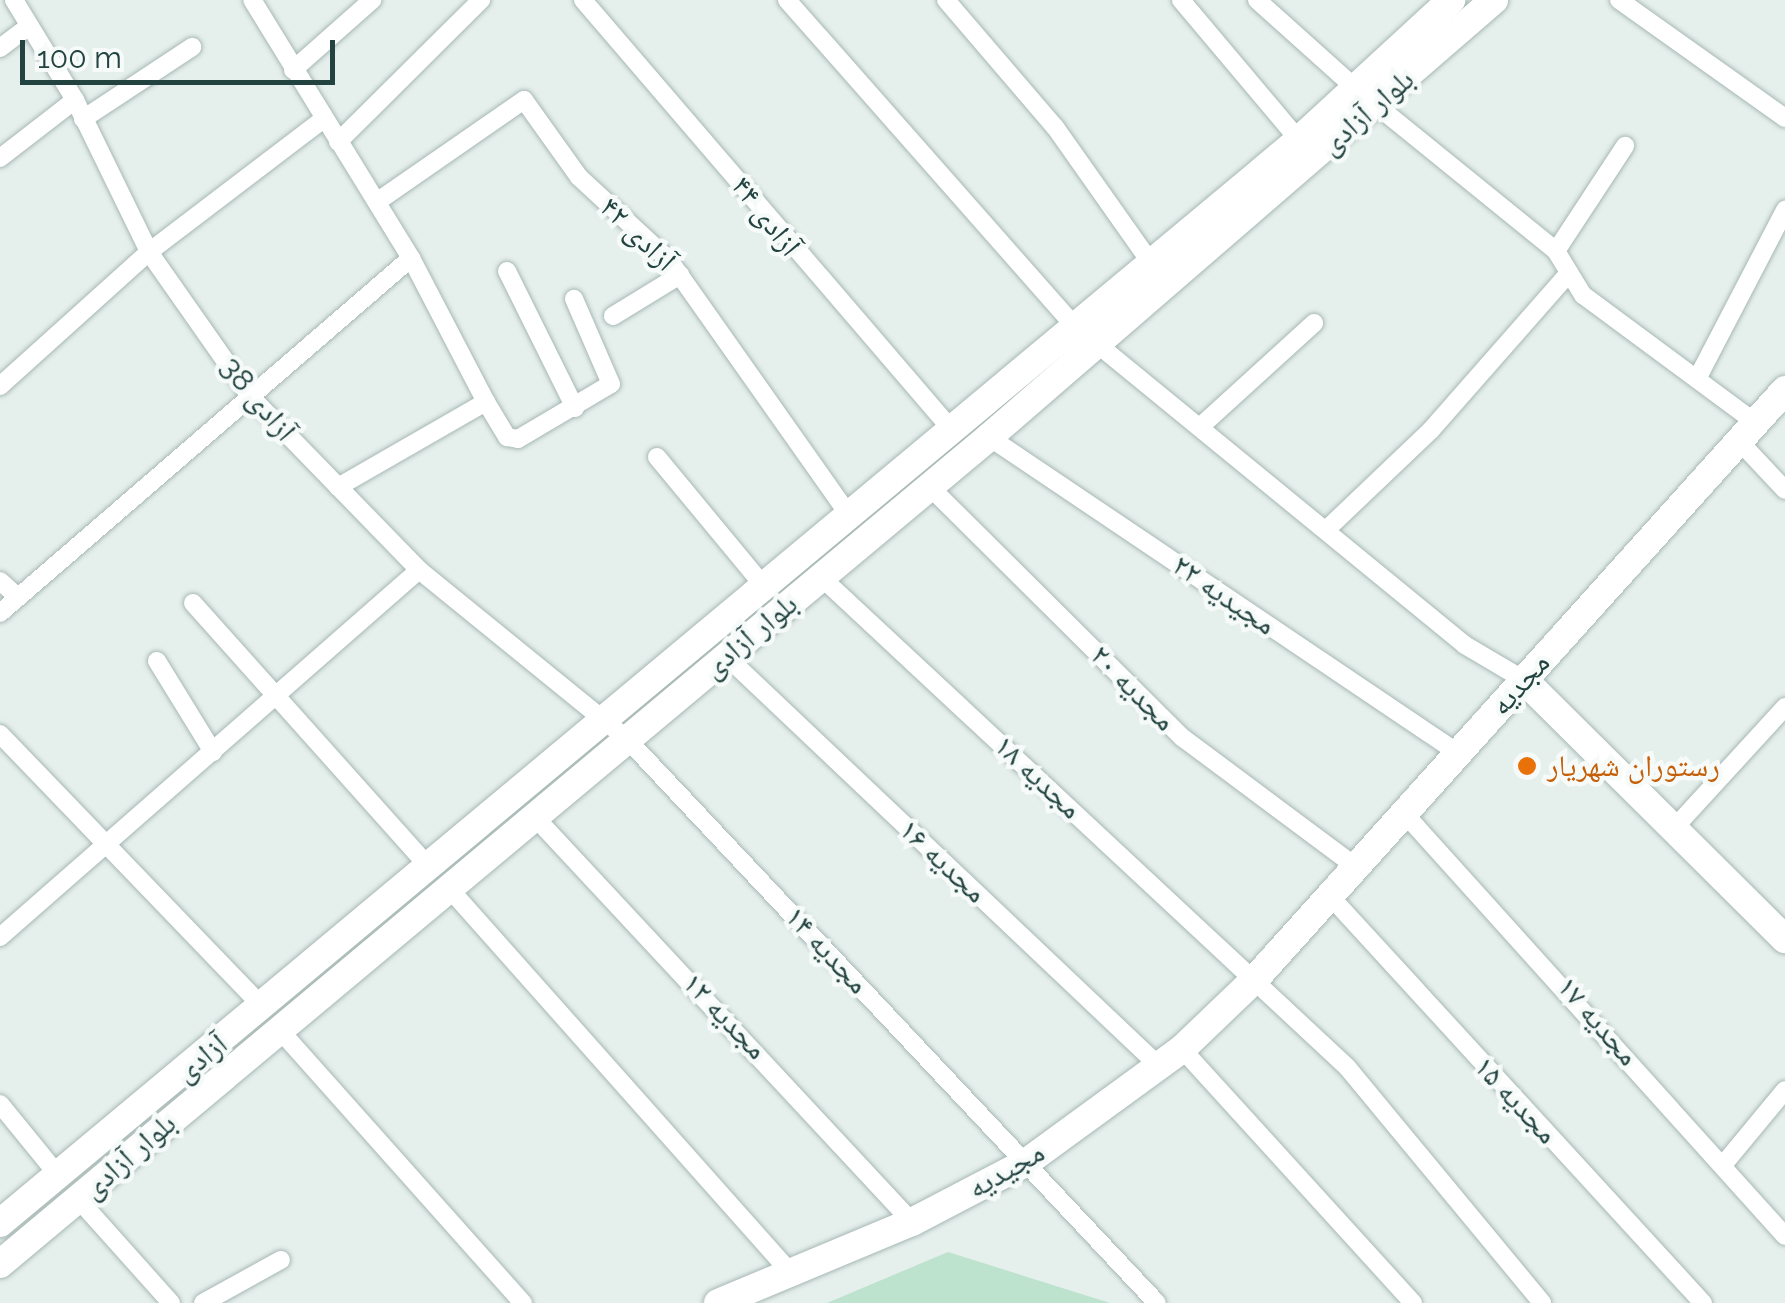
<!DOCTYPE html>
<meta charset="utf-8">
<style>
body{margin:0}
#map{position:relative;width:1785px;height:1303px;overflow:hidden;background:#e5efec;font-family:Raleway,"Noto Naskh Arabic",sans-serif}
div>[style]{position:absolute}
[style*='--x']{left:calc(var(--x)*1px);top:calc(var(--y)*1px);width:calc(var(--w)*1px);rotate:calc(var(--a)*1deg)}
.green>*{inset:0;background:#bde2cd}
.roads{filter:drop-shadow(0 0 2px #a7b8b5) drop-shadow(0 0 2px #a7b8b5)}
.street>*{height:18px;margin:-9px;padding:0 9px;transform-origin:9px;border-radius:9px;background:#fff}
.secondary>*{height:28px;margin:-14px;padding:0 14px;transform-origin:14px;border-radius:14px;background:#fff}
.dots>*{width:28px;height:28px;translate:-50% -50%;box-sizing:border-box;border:5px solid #f6fbf9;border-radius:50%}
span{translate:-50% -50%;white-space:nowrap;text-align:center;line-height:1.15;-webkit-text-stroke:9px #f6fbf9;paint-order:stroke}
.street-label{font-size:30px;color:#224340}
.food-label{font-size:30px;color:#c56008}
.left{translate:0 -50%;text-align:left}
.scale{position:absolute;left:20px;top:40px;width:315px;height:45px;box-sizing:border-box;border:5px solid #224340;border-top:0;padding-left:12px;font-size:30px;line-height:35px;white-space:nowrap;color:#224340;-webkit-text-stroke:8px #f6fbf9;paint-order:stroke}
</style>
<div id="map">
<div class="green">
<i style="clip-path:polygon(948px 1252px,1110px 1303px,827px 1303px)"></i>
</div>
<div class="roads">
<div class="street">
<i style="--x:14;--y:0;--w:117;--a:58.6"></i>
<i style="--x:75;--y:100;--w:169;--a:64"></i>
<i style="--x:149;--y:252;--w:174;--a:55"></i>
<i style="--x:249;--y:395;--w:244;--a:45.8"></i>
<i style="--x:419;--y:570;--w:267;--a:39.1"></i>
<i style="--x:626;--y:738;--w:775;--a:46.78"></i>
<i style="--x:583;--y:0;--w:567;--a:49.37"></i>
<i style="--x:787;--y:0;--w:434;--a:48.6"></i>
<i style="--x:1074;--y:325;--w:505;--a:39.3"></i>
<i style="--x:1465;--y:645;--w:69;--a:30.7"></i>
<i style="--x:946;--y:0;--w:167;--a:49.4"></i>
<i style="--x:1055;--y:127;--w:166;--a:54.8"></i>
<i style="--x:1181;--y:0;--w:183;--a:49.9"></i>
<i style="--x:1257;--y:0;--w:130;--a:41.9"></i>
<i style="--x:1619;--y:0;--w:204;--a:35.4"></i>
<i style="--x:0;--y:48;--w:35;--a:-37"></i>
<i style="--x:293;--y:70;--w:106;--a:-41.5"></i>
<i style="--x:1376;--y:105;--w:232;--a:39"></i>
<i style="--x:1556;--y:251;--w:52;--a:58.5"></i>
<i style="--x:1583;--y:295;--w:215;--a:36.5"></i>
<i style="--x:83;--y:119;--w:131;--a:-33.4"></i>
<i style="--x:338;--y:142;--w:202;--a:-44.8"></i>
<i style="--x:0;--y:158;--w:95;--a:-37.7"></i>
<i style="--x:381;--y:199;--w:174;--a:-34.7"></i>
<i style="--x:524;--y:100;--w:95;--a:54.5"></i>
<i style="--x:579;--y:177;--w:122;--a:42.7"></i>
<i style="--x:669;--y:260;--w:311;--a:54.8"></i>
<i style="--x:1556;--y:251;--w:126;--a:-56.7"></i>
<i style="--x:507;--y:271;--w:153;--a:63.6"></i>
<i style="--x:613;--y:316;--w:79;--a:-31.5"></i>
<i style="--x:1697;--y:379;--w:191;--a:-62.5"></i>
<i style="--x:0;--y:386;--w:200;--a:-42"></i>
<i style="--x:149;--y:252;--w:216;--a:-37.3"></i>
<i style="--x:486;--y:402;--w:41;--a:59"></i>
<i style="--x:507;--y:437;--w:11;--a:10"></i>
<i style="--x:518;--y:439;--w:108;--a:-30.6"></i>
<i style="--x:611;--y:384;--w:93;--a:-113.5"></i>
<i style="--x:1201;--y:426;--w:153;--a:-42.3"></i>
<i style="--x:989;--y:437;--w:566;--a:33.97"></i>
<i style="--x:1739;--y:441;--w:67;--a:46.8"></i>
<i style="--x:657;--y:457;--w:165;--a:50.4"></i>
<i style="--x:338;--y:487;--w:171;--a:-29.9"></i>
<i style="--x:486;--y:402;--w:162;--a:-117.5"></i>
<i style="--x:930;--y:487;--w:356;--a:44.8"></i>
<i style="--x:1183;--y:738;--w:216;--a:36.7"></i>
<i style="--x:1326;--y:530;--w:145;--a:-43.6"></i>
<i style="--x:1431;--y:430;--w:209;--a:-48.7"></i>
<i style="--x:821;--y:577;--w:719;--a:42.97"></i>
<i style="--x:1347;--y:1067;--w:306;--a:50.4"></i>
<i style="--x:0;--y:581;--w:24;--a:42"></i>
<i style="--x:193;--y:603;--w:356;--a:48.2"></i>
<i style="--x:0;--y:613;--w:543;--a:-40.82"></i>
<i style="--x:411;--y:258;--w:303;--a:-121.6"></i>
<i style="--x:726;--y:656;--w:598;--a:43.44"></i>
<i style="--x:157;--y:661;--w:107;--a:58.4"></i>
<i style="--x:0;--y:734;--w:379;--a:46.1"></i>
<i style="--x:1404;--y:813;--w:569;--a:47.99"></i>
<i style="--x:533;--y:815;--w:556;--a:47.04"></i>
<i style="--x:1677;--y:825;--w:160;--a:-47.5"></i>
<i style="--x:447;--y:886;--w:518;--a:48.37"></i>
<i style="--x:1330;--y:896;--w:552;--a:47.5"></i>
<i style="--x:0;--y:937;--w:557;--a:-41.21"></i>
<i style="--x:277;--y:1027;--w:370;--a:48.3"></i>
<i style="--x:1182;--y:1049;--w:343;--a:47.7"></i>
<i style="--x:0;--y:1104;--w:92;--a:50.8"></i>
<i style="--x:1723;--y:1165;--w:97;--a:-50.4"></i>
<i style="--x:79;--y:1200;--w:138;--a:48.2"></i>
<i style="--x:203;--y:1303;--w:89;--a:-28.9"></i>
</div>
<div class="secondary">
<i style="--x:1524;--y:680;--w:368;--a:44.8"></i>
<i style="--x:0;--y:1223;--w:1691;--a:-39.82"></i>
<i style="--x:1299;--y:140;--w:207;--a:-42.6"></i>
<i style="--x:0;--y:1264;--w:1289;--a:-39.9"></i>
<i style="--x:989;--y:437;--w:668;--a:-40.87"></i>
<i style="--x:718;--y:1303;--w:210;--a:-22.7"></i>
<i style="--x:912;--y:1222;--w:130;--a:-27.6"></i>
<i style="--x:1027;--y:1162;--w:192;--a:-36.1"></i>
<i style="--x:1182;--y:1049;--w:103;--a:-43.8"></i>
<i style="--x:1256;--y:978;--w:791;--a:-48.02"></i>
</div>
</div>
<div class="dots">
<i style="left:1527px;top:766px;background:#e8710a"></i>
</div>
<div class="street-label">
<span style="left:1367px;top:112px;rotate:-41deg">بلوار آزادی</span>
<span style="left:766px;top:216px;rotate:52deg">آزادی ۴۴</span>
<span style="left:638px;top:234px;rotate:44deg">آزادی ۴۲</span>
<span style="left:258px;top:399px;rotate:50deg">آزادی 38</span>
<span style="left:1224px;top:595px;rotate:34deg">مجیدیه ۲۲</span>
<span style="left:750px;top:636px;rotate:-40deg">بلوار آزادی</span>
<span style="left:1520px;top:684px;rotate:-48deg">مجدیه</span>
<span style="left:1133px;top:688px;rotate:45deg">مجدیه ۲۰</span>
<span style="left:1038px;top:777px;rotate:43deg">مجدیه ۱۸</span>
<span style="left:943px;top:861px;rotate:43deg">مجدیه ۱۶</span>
<span style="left:827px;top:950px;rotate:47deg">مجدیه ۱۴</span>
<span style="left:725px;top:1016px;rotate:46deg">مجدیه ۱۲</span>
<span style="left:1598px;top:1021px;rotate:49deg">مجدیه ۱۷</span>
<span style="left:201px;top:1058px;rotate:-39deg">آزادی</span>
<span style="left:1516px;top:1100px;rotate:47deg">مجدیه ۱۵</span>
<span style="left:129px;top:1156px;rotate:-41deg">بلوار آزادی</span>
<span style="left:1006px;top:1170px;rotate:-30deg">مجیدیه</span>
</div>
<div class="food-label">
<span class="left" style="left:1547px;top:766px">رستوران شهریار</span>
</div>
<div class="scale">100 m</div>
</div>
